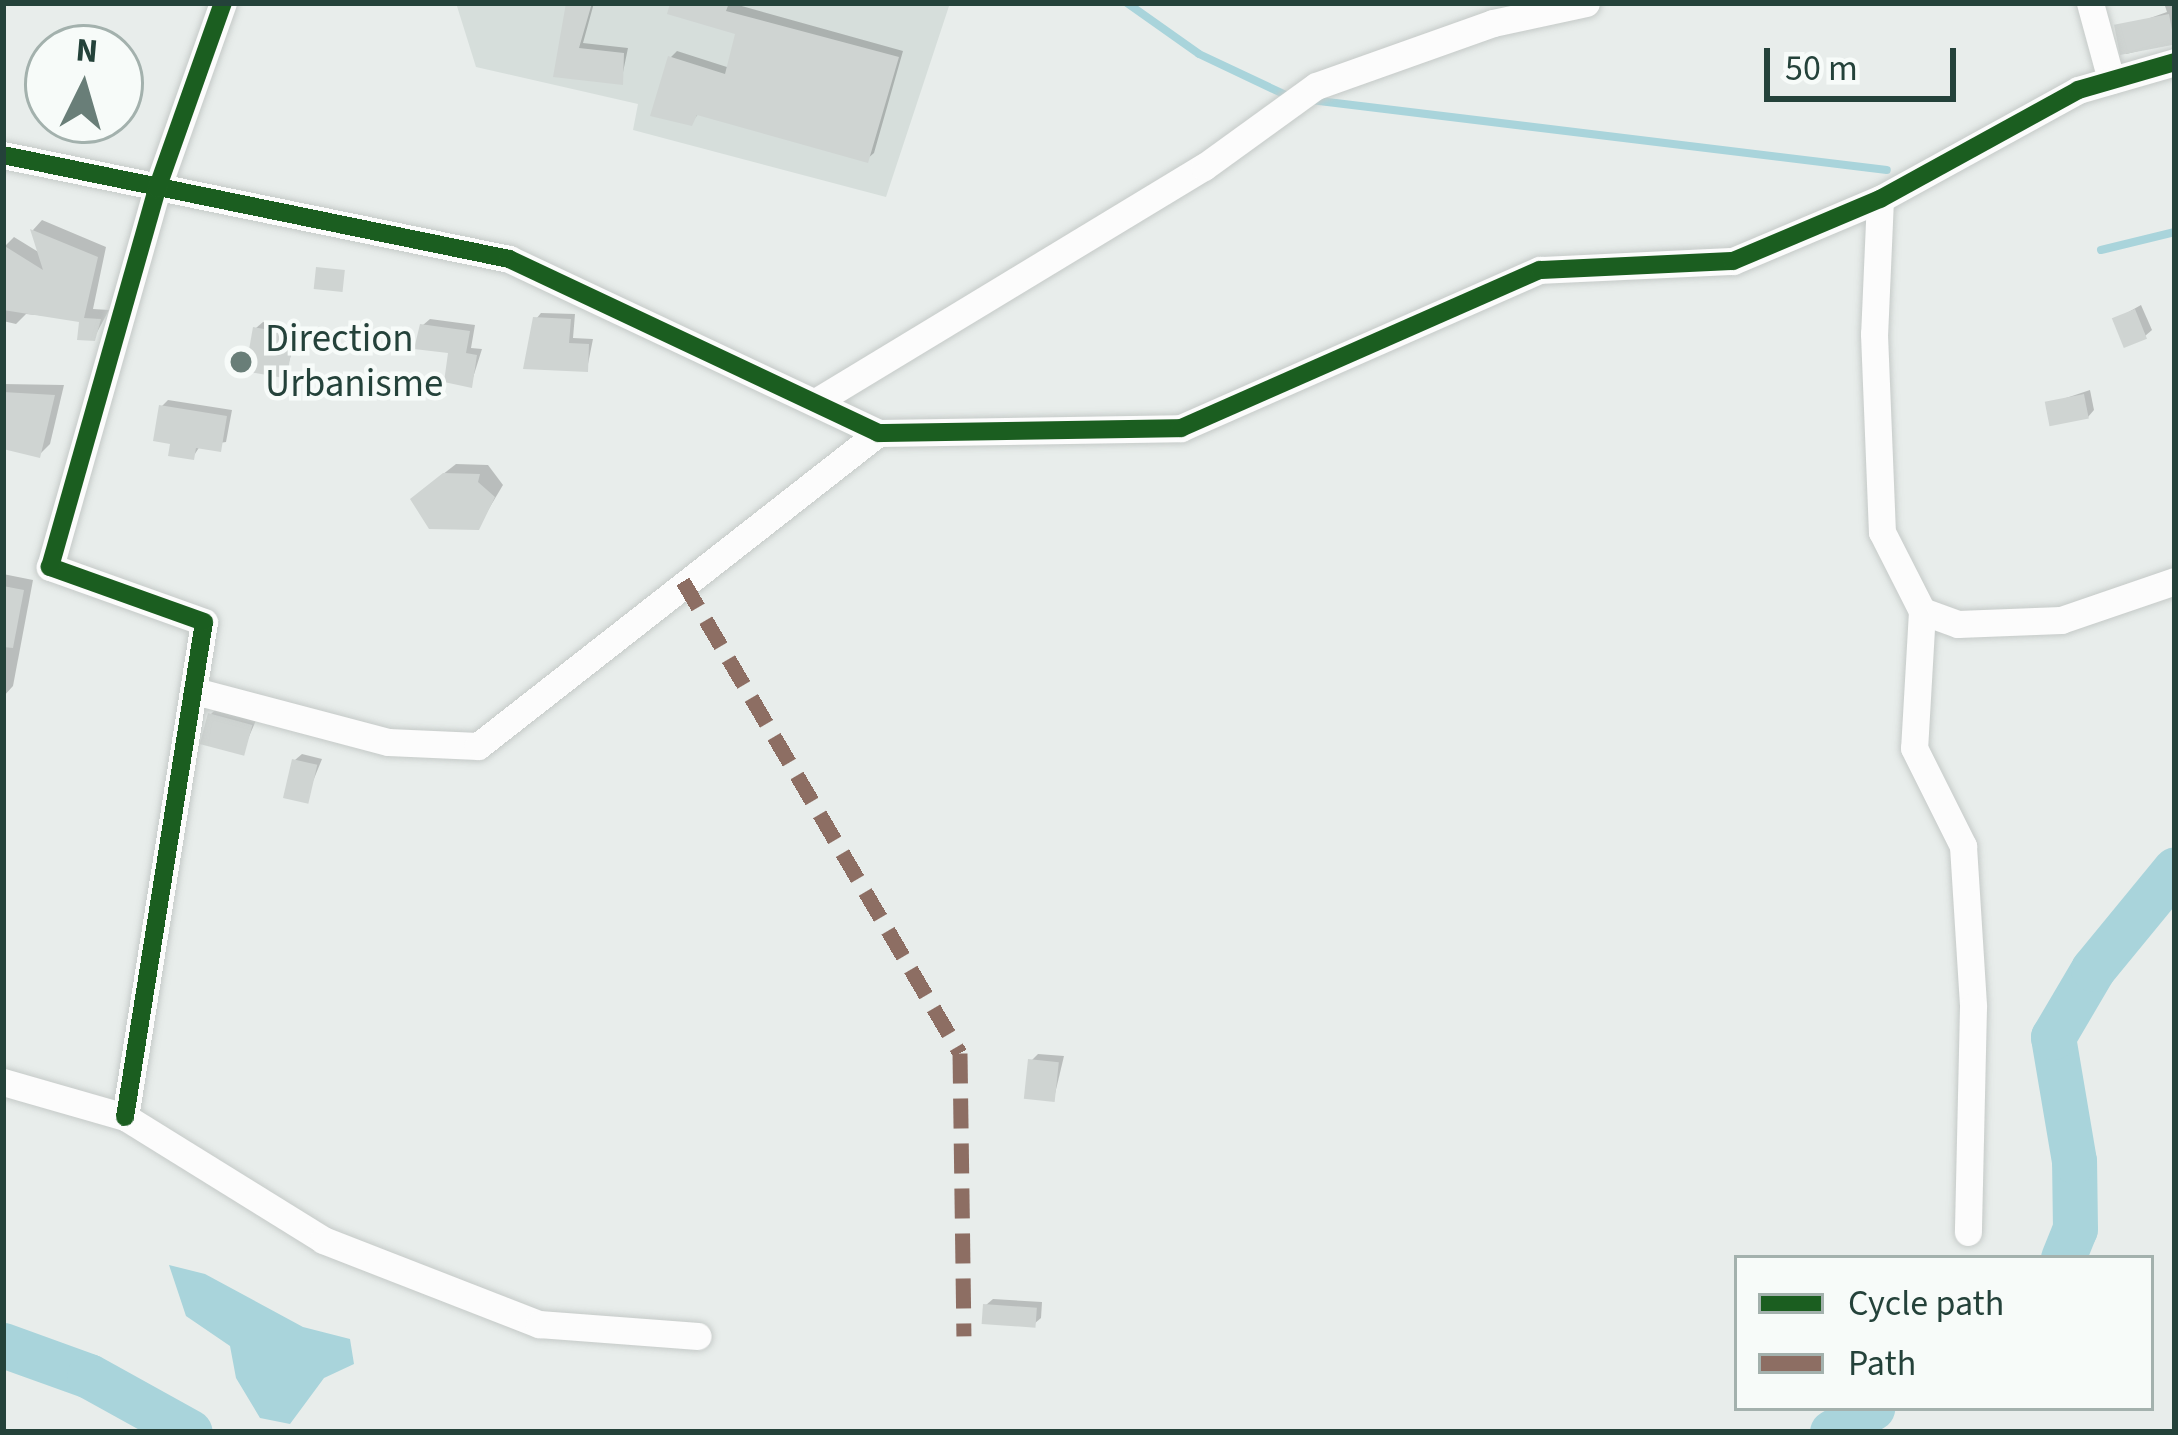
<!DOCTYPE html>
<style>
body{margin:0}
#map{position:relative;width:2178px;height:1435px;overflow:hidden;background:#e8edeb;font-family:"Source Sans 3",sans-serif}
div>[style]{position:absolute}
[style*='--x']{left:calc(var(--x)*1px);top:calc(var(--y)*1px);width:calc(var(--w)*1px);rotate:calc(var(--a)*1deg)}
.built>*{inset:0;background:#d6dedb}
.water>*{inset:0;background:#a9d4db}
.shadow>*{inset:0;background:#0003}
.stream>*{height:8px;margin:-4px;padding:0 4px;transform-origin:4px;border-radius:4px;background:#a9d4db}
.river>*{height:45px;margin:-22.5px;padding:0 22.5px;transform-origin:22.5px;border-radius:22.5px;background:#a9d4db}
.building>*{inset:0;background:#cfd4d2;transform-origin:0 0}
.roads{filter:drop-shadow(0 0 3px #c5cac8) drop-shadow(0 0 3px #c5cac8)}
.minor>*{height:27px;margin:-13.5px;padding:0 13.5px;transform-origin:13.5px;border-radius:13.5px;background:#fcfcfc}
.quiet>*{height:15px;margin-top:-7.5px;transform-origin:0;background:repeating-linear-gradient(90deg,#8d6e63 0 30px,transparent 0 45px)}
.cycleway>*{height:18px;margin:-9px;padding:0 9px;transform-origin:9px;border-radius:9px;background:#1b5e20}
.dots>*{width:33px;height:33px;translate:-50% -50%;box-sizing:border-box;border:6px solid #f7fbf9;border-radius:50%}
span{translate:-50% -50%;white-space:nowrap;text-align:center;line-height:1.15;-webkit-text-stroke:9px #f7fbf9;paint-order:stroke}
.poi-label{font-size:39px;color:#24423a}
.left{translate:0 -50%;text-align:left}
.frame{position:absolute;inset:0;border:6px solid #24423a;pointer-events:none}
.legend{position:absolute;left:1734px;top:1255px;width:420px;height:156px;box-sizing:border-box;background:#f7fbf9;border:3px solid #a3b1ad;margin:0;padding:15px 21px;list-style:none;font-size:36px;color:#24423a}
.legend li{display:flex;align-items:center;gap:24px;height:60px}
.legend b{width:60px;border:3px solid #a3b1ad}
.north{position:absolute;left:24px;top:24px;width:120px;height:120px;box-sizing:border-box;background:#f7fbf9;border:3px solid #a3b1ad;border-radius:50%;rotate:5deg;font-size:33px;font-weight:700;line-height:48px;text-align:center;color:#24423a}
.north::after{content:'';display:block;margin:auto;width:42px;height:54px;background:#697e78;clip-path:polygon(50% 0,100% 100%,50% 72%,0 100%)}
.scale{position:absolute;left:1764px;top:48px;width:192px;height:54px;box-sizing:border-box;border:6px solid #24423a;border-top:0;padding-left:15px;font-size:36px;line-height:42px;white-space:nowrap;color:#24423a;-webkit-text-stroke:9px #f7fbf9;paint-order:stroke}
</style>
<div id="map">
<div class="built">
<i style="clip-path:polygon(456px 3px,950px 3px,886px 197px,633px 130px,638px 104px,476px 67px)"></i>
</div>
<div class="water">
<i style="clip-path:polygon(169px 1265px,205px 1274px,303px 1327px,350px 1339px,354px 1364px,324px 1378px,290px 1424px,260px 1418px,236px 1378px,230px 1346px,186px 1316px)"></i>
</div>
<div class="shadow">
<i style="clip-path:polygon(573px 3px,594px 3px,583px 43px,628px 48px,621px 82px,556px 74px)"></i>
<i style="clip-path:polygon(673px 3px,731px 3px,903px 51px,874px 153px,867px 159px,699px 113px,691px 123px,670px 58px,677px 51px,730px 68px,739px 32px)"></i>
<i style="clip-path:polygon(2164px 3px,2175px 3px,2175px 42px,2126px 54px,2119px 29px,2167px 12px)"></i>
<i style="clip-path:polygon(42px 220px,106px 247px,93px 309px,109px 310px,94px 338px,82px 319px,26px 314px,16px 324px,3px 321px,5px 246px,14px 237px,40px 253px,33px 230px)"></i>
<i style="clip-path:polygon(2141px 305px,2152px 330px,2145px 336px,2116px 319px)"></i>
<i style="clip-path:polygon(541px 313px,575px 314px,573px 338px,593px 339px,587px 369px,536px 319px)"></i>
<i style="clip-path:polygon(430px 319px,475px 325px,471px 348px,482px 349px,471px 384px,452px 350px,423px 325px)"></i>
<i style="clip-path:polygon(263px 322px,299px 328px,285px 375px,256px 328px)"></i>
<i style="clip-path:polygon(3px 384px,64px 385px,50px 444px,39px 455px,3px 446px)"></i>
<i style="clip-path:polygon(2090px 390px,2094px 410px,2088px 417px,2048px 404px)"></i>
<i style="clip-path:polygon(168px 400px,232px 410px,226px 442px,200px 446px,193px 457px,174px 442px,162px 406px)"></i>
<i style="clip-path:polygon(456px 464px,488px 465px,503px 485px,478px 527px,424px 489px)"></i>
<i style="clip-path:polygon(3px 574px,33px 580px,13px 686px,3px 697px)"></i>
<i style="clip-path:polygon(217px 708px,257px 718px,242px 753px,211px 714px)"></i>
<i style="clip-path:polygon(302px 754px,322px 759px,305px 801px,295px 760px)"></i>
<i style="clip-path:polygon(1038px 1054px,1064px 1056px,1054px 1098px,1031px 1061px)"></i>
<i style="clip-path:polygon(993px 1299px,1042px 1302px,1041px 1318px,1034px 1324px,986px 1305px)"></i>
</div>
<div class="stream">
<i style="--x:1127;--y:3;--w:88;--a:35.3"></i>
<i style="--x:1199;--y:54;--w:101;--a:25.3"></i>
<i style="--x:1311;--y:100;--w:580;--a:6.93"></i>
<i style="--x:2101;--y:250;--w:76;--a:-13.7"></i>
</div>
<div class="river">
<i style="--x:2063;--y:1258;--w:31;--a:-68"></i>
<i style="--x:2075;--y:1229;--w:68;--a:-90.8"></i>
<i style="--x:2074;--y:1161;--w:126;--a:-99.6"></i>
<i style="--x:2053;--y:1037;--w:79;--a:-59.5"></i>
<i style="--x:2093;--y:969;--w:129;--a:-50.6"></i>
<i style="--x:3;--y:1345;--w:91;--a:19.8"></i>
<i style="--x:89;--y:1376;--w:115;--a:29"></i>
<i style="--x:1832;--y:1432;--w:47;--a:-31"></i>
</div>
<div class="building">
<i style="clip-path:polygon(566px 3px,592px 3px,579px 48px,624px 53px,623px 85px,553px 77px)"></i>
<i style="clip-path:polygon(670px 3px,729px 3px,726px 11px,899px 57px,868px 163px,697px 115px,692px 126px,650px 116px,668px 56px,725px 74px,735px 34px,667px 14px)"></i>
<i style="left:2169px;top:14px;width:31px;height:56px;rotate:79deg"></i>
<i style="clip-path:polygon(30px 229px,98px 257px,84px 318px,101px 319px,95px 341px,77px 340px,79px 322px,3px 310px,3px 245px,43px 270px)"></i>
<i style="left:316px;top:267px;width:29px;height:22px;rotate:6deg"></i>
<i style="left:2135px;top:309px;width:32px;height:25px;rotate:68deg"></i>
<i style="clip-path:polygon(533px 317px,571px 319px,569px 343px,589px 344px,588px 372px,523px 369px)"></i>
<i style="clip-path:polygon(420px 324px,470px 331px,466px 353px,477px 355px,472px 388px,444px 382px,448px 353px,414px 349px)"></i>
<i style="left:253px;top:327px;width:42px;height:45px;rotate:10deg"></i>
<i style="clip-path:polygon(3px 392px,55px 395px,40px 458px,3px 449px)"></i>
<i style="left:2084px;top:394px;width:25px;height:40px;rotate:79deg"></i>
<i style="clip-path:polygon(159px 405px,227px 416px,221px 452px,196px 448px,194px 460px,168px 456px,170px 444px,153px 441px)"></i>
<i style="clip-path:polygon(443px 473px,480px 474px,478px 482px,495px 497px,479px 530px,429px 529px,410px 499px)"></i>
<i style="clip-path:polygon(3px 586px,24px 590px,13px 648px,3px 647px)"></i>
<i style="left:208px;top:713px;width:46px;height:32px;rotate:15deg"></i>
<i style="left:292px;top:759px;width:26px;height:40px;rotate:13deg"></i>
<i style="left:1028px;top:1059px;width:31px;height:40px;rotate:6deg"></i>
<i style="left:983px;top:1304px;width:54px;height:20px;rotate:4deg"></i>
</div>
<div class="roads">
<div class="minor">
<i style="--x:2090;--y:3;--w:80;--a:74.7"></i>
<i style="--x:3;--y:155;--w:517;--a:11.61"></i>
<i style="--x:509;--y:259;--w:408;--a:25.2"></i>
<i style="--x:878;--y:433;--w:303;--a:-0.9"></i>
<i style="--x:1181;--y:428;--w:392;--a:-23.8"></i>
<i style="--x:1540;--y:270;--w:193;--a:-2.7"></i>
<i style="--x:1733;--y:261;--w:160;--a:-22.9"></i>
<i style="--x:1880;--y:199;--w:226;--a:-28.8"></i>
<i style="--x:2078;--y:90;--w:101;--a:-16.1"></i>
<i style="--x:1880;--y:199;--w:135;--a:92.5"></i>
<i style="--x:1874;--y:334;--w:198;--a:87.7"></i>
<i style="--x:1882;--y:532;--w:89;--a:63.1"></i>
<i style="--x:1922;--y:611;--w:38;--a:20"></i>
<i style="--x:1958;--y:624;--w:103;--a:-2.2"></i>
<i style="--x:2061;--y:620;--w:120;--a:-18.9"></i>
<i style="--x:817;--y:401;--w:452;--a:-31.2"></i>
<i style="--x:1204;--y:167;--w:138;--a:-35.9"></i>
<i style="--x:1316;--y:86;--w:188;--a:-19.6"></i>
<i style="--x:1493;--y:23;--w:95;--a:-12.1"></i>
<i style="--x:1922;--y:611;--w:137;--a:93.3"></i>
<i style="--x:1914;--y:748;--w:110;--a:63.4"></i>
<i style="--x:1963;--y:846;--w:161;--a:86.4"></i>
<i style="--x:1973;--y:1007;--w:225;--a:91.3"></i>
<i style="--x:195;--y:691;--w:200;--a:14.8"></i>
<i style="--x:388;--y:742;--w:90;--a:2.5"></i>
<i style="--x:478;--y:746;--w:508;--a:-38.04"></i>
<i style="--x:3;--y:1082;--w:127;--a:16"></i>
<i style="--x:125;--y:1117;--w:233;--a:31.8"></i>
<i style="--x:323;--y:1240;--w:232;--a:21.3"></i>
<i style="--x:539;--y:1324;--w:159;--a:4.3"></i>
<i style="--x:125;--y:1117;--w:501;--a:-80.93"></i>
<i style="--x:204;--y:622;--w:164;--a:-160.3"></i>
<i style="--x:50;--y:567;--w:393;--a:-74.2"></i>
<i style="--x:157;--y:189;--w:197;--a:-70.5"></i>
</div>
</div>
<div class="quiet">
<i style="--x:683;--y:581;--w:547;--a:59.59"></i>
<i style="--x:960;--y:1053;--w:283;--a:89.2"></i>
</div>
<div class="cycleway">
<i style="--x:3;--y:155;--w:517;--a:11.61"></i>
<i style="--x:509;--y:259;--w:408;--a:25.2"></i>
<i style="--x:878;--y:433;--w:303;--a:-0.9"></i>
<i style="--x:1181;--y:428;--w:392;--a:-23.8"></i>
<i style="--x:1540;--y:270;--w:193;--a:-2.7"></i>
<i style="--x:1733;--y:261;--w:160;--a:-22.9"></i>
<i style="--x:1880;--y:199;--w:226;--a:-28.8"></i>
<i style="--x:2078;--y:90;--w:101;--a:-16.1"></i>
<i style="--x:125;--y:1117;--w:501;--a:-80.93"></i>
<i style="--x:204;--y:622;--w:164;--a:-160.3"></i>
<i style="--x:50;--y:567;--w:393;--a:-74.2"></i>
<i style="--x:157;--y:189;--w:197;--a:-70.5"></i>
</div>
<div class="dots">
<i style="left:241px;top:362px;background:#697e78"></i>
</div>
<div class="poi-label">
<span class="left" style="left:265px;top:362px">Direction<br>Urbanisme</span>
</div>
<div class="frame"></div>
<ul class="legend">
<li><b style="height:15px;background:#1b5e20"></b>Cycle path</li>
<li><b style="height:15px;background:#8d6e63"></b>Path</li>
</ul>
<div class="north">N</div>
<div class="scale">50 m</div>
</div>
